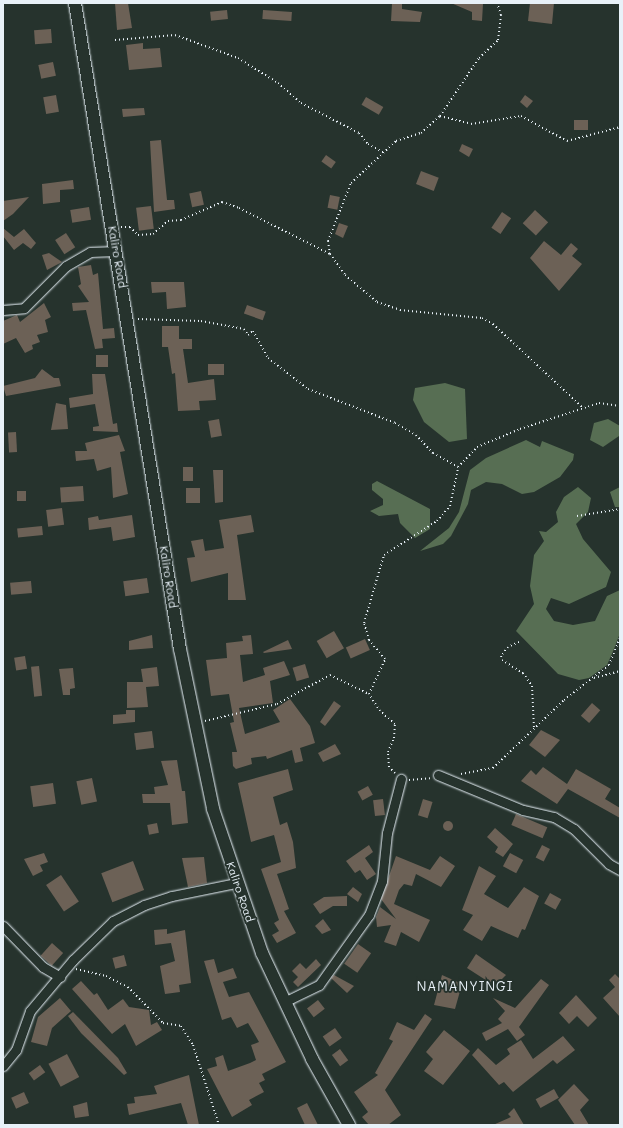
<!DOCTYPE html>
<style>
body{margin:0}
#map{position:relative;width:623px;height:1128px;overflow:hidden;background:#26332d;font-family:Mali,sans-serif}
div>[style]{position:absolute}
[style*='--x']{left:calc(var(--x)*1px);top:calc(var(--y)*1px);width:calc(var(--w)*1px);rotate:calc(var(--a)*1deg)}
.green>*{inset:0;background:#576e53}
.building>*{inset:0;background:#6c6156;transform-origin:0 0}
.round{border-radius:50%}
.path>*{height:2px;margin-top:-1px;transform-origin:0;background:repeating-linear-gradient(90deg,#e8f1f8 0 1px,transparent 0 4px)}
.roads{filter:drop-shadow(0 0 1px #e8f1f8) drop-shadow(0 0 1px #e8f1f8)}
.street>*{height:9px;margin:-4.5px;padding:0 4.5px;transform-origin:4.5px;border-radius:4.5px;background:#26332d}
.secondary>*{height:12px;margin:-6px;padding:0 6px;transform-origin:6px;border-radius:6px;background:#26332d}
span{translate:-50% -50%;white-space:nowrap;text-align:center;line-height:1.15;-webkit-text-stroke:4px #26332d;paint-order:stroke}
.street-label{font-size:11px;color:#e8f1f8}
.quarter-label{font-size:13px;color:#e8f1f8;letter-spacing:1px}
.frame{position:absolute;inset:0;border:4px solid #e8f1f8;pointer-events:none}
</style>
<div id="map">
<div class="green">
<i style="clip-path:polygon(445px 383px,465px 389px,467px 439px,449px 442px,424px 422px,413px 400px,415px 388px)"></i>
<i style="clip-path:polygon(608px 419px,620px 426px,619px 436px,603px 447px,590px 440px,594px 423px)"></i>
<i style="clip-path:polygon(526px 440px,540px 447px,542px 441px,574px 454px,573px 460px,560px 477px,534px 492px,522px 494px,502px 484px,486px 482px,471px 490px,468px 504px,451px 536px,443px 544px,420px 551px,449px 528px,459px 512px,470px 470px,486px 458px)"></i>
<i style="clip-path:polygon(377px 481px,430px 509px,430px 529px,415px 538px,400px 523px,398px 514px,379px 516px,370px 511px,383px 505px,383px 499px,372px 490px,372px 484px)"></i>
<i style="clip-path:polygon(578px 487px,591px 498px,588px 512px,576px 524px,583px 539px,611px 572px,606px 587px,569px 604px,551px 598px,546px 609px,554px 621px,573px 625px,595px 621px,607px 596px,620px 590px,620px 633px,614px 649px,607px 665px,589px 678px,579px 680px,558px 674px,516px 631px,534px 604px,530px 586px,534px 555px,544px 541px,539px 531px,546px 532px,558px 522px,556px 512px,564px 497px)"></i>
<i style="clip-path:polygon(620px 487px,620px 507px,615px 507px,610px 492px)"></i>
</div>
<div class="building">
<i style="clip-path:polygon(115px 3px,128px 3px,132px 28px,117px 30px)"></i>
<i style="clip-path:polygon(392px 3px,402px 3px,402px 9px,422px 12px,420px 22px,391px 21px)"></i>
<i style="clip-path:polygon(451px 3px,483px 4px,482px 21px,472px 20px,472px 12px)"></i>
<i style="clip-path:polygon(530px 3px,554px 3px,552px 24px,528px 21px)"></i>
<i style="left:227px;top:10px;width:9px;height:17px;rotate:84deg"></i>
<i style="left:263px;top:10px;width:29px;height:9px;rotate:4deg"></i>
<i style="left:51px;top:29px;width:14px;height:17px;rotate:86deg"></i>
<i style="clip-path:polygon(143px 43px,143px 49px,160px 48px,162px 67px,129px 70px,126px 45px)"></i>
<i style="left:53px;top:62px;width:14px;height:15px;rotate:78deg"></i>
<i style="left:56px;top:95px;width:17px;height:13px;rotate:80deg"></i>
<i style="clip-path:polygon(525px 95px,533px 101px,527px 108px,520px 102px)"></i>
<i style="left:366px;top:97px;width:20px;height:9px;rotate:30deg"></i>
<i style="clip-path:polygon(144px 108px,145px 115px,123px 117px,122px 109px)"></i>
<i style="left:588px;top:120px;width:10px;height:14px;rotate:90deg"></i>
<i style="clip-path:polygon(161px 140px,167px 200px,174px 200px,175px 209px,154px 212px,150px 141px)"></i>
<i style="clip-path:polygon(462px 144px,473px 149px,469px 157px,459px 151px)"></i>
<i style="left:326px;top:155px;width:12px;height:8px;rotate:35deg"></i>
<i style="left:421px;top:171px;width:19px;height:14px;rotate:21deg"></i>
<i style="clip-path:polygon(73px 180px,74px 189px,60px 190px,60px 202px,43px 204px,42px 184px)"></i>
<i style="left:201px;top:191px;width:14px;height:12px;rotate:78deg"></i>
<i style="left:330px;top:195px;width:10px;height:13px;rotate:11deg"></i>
<i style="clip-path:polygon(29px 197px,13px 214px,3px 221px,3px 201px)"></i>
<i style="left:151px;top:206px;width:23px;height:15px;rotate:83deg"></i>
<i style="left:89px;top:207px;width:13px;height:19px;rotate:81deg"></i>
<i style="left:535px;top:210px;width:18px;height:18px;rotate:43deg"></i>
<i style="left:502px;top:212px;width:11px;height:19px;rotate:34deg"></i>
<i style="clip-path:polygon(339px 223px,348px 226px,343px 238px,335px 234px)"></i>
<i style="clip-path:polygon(3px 228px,14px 237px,24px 229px,36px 243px,31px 249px,23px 243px,14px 250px,3px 236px)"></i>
<i style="left:66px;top:233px;width:17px;height:13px;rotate:57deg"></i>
<i style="clip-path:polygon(544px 241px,561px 255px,571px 243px,578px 249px,572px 256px,582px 264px,559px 291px,530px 258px)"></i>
<i style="clip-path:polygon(49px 253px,62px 262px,47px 270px,42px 255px)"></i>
<i style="clip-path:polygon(91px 265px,93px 275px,98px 273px,103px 329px,114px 328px,115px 338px,102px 339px,103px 348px,95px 349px,86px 310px,73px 311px,72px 303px,89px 302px,78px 286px,81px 284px,78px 267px)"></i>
<i style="clip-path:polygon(151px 282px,184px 282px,186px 307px,167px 309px,166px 292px,152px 293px)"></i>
<i style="clip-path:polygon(44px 303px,51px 317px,45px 320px,48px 332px,37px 335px,40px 342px,32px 345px,33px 349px,25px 353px,16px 338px,3px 344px,3px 321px,17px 315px,20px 322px)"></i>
<i style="left:247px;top:305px;width:20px;height:9px;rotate:20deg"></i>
<i style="clip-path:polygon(162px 326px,179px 326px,179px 339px,192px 339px,192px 349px,183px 349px,188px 383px,214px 379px,216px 400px,199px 401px,200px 410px,178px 411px,175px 373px,172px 374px,168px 347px,162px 347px)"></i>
<i style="left:96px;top:355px;width:12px;height:12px"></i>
<i style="left:224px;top:364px;width:11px;height:16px;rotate:90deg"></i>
<i style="clip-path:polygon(42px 369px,54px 378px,59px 378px,61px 386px,6px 396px,3px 386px,35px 378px)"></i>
<i style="clip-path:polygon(92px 374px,105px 374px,113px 424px,117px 423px,118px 432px,93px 431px,93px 427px,99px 426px,95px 404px,70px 408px,69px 398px,93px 394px)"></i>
<i style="clip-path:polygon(56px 403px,66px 405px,68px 429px,51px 430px)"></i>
<i style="left:219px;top:419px;width:17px;height:11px;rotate:80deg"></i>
<i style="left:16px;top:432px;width:20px;height:8px;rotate:87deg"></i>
<i style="clip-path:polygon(119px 435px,125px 451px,120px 452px,128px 494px,113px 498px,111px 467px,97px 471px,94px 459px,76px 461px,75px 451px,87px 451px,85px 443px)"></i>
<i style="left:183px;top:467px;width:10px;height:14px"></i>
<i style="clip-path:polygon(213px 470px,223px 470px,223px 502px,215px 503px)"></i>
<i style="left:83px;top:486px;width:15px;height:23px;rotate:86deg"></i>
<i style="left:186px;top:488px;width:14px;height:15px"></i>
<i style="left:26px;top:491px;width:10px;height:9px;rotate:90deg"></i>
<i style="left:62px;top:508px;width:17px;height:16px;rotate:83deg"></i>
<i style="clip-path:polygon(132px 515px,135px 537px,113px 541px,111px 527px,89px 530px,88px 518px,98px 516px,99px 520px)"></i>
<i style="clip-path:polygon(251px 515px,254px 532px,237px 535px,246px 600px,228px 600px,228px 573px,191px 582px,187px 558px,195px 557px,191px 541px,203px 539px,205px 551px,224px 548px,219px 520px)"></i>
<i style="left:42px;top:526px;width:9px;height:25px;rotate:84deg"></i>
<i style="left:147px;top:578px;width:15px;height:24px;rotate:82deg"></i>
<i style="left:31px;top:581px;width:12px;height:21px;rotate:85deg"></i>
<i style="left:334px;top:631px;width:20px;height:20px;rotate:60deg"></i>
<i style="clip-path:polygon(152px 635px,153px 648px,129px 650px,129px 641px)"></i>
<i style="clip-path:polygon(251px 635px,253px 654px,240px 655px,243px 682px,265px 675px,263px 668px,284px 661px,290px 675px,270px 681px,273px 703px,239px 708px,245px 734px,280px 722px,273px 710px,290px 699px,310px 726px,315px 743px,300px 748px,303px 761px,295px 763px,292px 750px,267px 759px,266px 756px,251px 758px,252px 764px,236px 769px,233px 766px,232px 752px,237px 752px,230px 723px,234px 722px,229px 694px,211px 696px,206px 660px,227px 658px,226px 643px,243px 641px,242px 636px)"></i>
<i style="left:365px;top:639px;width:12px;height:21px;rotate:66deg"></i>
<i style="clip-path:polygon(288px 640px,292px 649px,264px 653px,263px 652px)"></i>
<i style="left:25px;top:656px;width:13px;height:11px;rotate:81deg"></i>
<i style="left:305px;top:664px;width:14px;height:13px;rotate:73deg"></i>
<i style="left:39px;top:666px;width:30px;height:8px;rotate:84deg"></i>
<i style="clip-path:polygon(157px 667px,159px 686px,146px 687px,148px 707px,127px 708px,127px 682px,143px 682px,141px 669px)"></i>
<i style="clip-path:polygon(73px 668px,75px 688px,70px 689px,70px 695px,63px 695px,59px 669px)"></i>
<i style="clip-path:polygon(334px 701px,341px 706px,325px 726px,320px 722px)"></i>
<i style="left:592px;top:703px;width:11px;height:17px;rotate:41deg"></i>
<i style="clip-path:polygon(126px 710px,135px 710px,135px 722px,113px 724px,113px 715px,126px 714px)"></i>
<i style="clip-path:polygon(541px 730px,560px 740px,545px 757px,529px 745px)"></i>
<i style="left:152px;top:731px;width:17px;height:18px;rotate:83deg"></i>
<i style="clip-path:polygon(335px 744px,341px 754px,323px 762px,318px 753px)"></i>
<i style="clip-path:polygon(177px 760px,182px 791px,185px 791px,188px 823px,172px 825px,170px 803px,143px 803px,142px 794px,155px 794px,154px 787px,168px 785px,161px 761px)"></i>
<i style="clip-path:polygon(543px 767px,567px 784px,576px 769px,611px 789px,605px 799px,620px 808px,620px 818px,568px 789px,557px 804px,521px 781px,531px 770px,536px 775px)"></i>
<i style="clip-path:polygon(288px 769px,293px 790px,273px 797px,280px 825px,287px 822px,293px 842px,296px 868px,277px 874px,289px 909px,284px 911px,296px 933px,277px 943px,272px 935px,279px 931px,274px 923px,279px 920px,261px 869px,281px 862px,274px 835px,251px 842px,238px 783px)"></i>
<i style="left:92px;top:778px;width:24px;height:16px;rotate:78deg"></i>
<i style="left:53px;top:783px;width:21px;height:23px;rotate:82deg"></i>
<i style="left:368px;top:786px;width:10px;height:12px;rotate:61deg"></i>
<i style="left:383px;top:799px;width:16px;height:10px;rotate:83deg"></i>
<i style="left:423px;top:799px;width:10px;height:17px;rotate:17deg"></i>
<i style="left:516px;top:814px;width:34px;height:12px;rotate:23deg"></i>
<i class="round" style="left:443px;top:821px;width:10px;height:10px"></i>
<i style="left:157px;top:823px;width:10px;height:10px;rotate:79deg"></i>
<i style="clip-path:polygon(495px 828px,513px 844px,503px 857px,495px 852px,498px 847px,487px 837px)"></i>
<i style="clip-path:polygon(369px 845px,373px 852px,365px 858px,376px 874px,367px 880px,360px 870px,355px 873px,346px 861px)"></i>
<i style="left:542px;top:845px;width:9px;height:14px;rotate:27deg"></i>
<i style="clip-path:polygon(44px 853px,48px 862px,40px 865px,43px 871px,33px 876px,24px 859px)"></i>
<i style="left:510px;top:853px;width:15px;height:15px;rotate:28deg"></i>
<i style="clip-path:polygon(396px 856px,430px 870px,440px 856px,455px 866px,441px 887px,416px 874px,412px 886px,404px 884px,399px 890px,394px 904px,430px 920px,419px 942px,401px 932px,396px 946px,384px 942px,391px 925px,377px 927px,376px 917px,380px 907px,396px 919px,381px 899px)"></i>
<i style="clip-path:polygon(204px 857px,207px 883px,188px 887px,182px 858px)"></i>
<i style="left:133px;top:861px;width:31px;height:34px;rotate:69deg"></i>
<i style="clip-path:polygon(479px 866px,496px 876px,484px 894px,508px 908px,524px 887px,539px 896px,525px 930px,522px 929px,518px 938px,491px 926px,482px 941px,463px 930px,473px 915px,462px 910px)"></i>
<i style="left:61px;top:875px;width:32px;height:18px;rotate:56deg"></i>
<i style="clip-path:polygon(353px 887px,362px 894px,358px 902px,347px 894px)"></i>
<i style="left:550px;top:893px;width:13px;height:12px;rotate:29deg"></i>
<i style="clip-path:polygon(347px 896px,347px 906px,333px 906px,320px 914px,313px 904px,324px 897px)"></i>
<i style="clip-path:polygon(323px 919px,331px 930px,322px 934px,315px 926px)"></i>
<i style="clip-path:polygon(167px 929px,167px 934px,185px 930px,191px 983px,179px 985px,180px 992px,165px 994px,160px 966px,175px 961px,171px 943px,155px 945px,154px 930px)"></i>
<i style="left:52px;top:943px;width:15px;height:17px;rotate:42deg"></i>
<i style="left:358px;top:944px;width:16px;height:24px;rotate:35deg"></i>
<i style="clip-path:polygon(476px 954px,506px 975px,495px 986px,467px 968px)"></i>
<i style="left:124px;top:955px;width:11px;height:12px;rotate:75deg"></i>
<i style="clip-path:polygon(214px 959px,218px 973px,233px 968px,237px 978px,223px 982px,229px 997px,249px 992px,286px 1062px,262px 1074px,265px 1080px,259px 1083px,264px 1092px,249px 1100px,252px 1105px,232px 1117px,207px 1069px,217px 1066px,215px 1058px,223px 1055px,228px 1071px,250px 1063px,256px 1060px,251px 1045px,259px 1042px,248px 1023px,237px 1028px,231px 1017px,222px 1020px,204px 961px)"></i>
<i style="clip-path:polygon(316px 959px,321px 965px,298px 987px,293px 982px,298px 977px,292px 971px,300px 963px,306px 969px)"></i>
<i style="clip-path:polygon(615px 974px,620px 979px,620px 1017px,603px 998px,615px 987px,609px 980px)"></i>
<i style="clip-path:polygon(334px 975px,354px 986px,347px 993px,331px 978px)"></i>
<i style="clip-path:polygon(442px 975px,462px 984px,455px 1009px,434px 1005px)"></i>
<i style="clip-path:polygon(541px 979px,549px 985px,519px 1027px,525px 1035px,517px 1041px,508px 1029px,486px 1041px,482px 1033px,502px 1023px,498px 1019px,505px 1011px,493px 998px,515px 1008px)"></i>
<i style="clip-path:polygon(81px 981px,94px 995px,97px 993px,108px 1010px,123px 999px,129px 1007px,149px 1010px,151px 1025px,157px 1022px,162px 1030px,136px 1046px,125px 1024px,112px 1034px,72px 989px)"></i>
<i style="clip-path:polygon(576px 995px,597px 1018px,588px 1027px,577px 1016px,569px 1024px,559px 1013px)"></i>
<i style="clip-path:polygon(60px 998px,71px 1011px,52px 1028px,47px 1046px,31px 1042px,38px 1017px)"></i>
<i style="left:318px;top:1000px;width:11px;height:14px;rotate:52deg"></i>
<i style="clip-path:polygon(73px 1012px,118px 1058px,127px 1073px,124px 1075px,81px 1033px,68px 1016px)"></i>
<i style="clip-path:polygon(425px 1014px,432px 1019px,385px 1090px,401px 1115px,388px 1125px,369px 1125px,362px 1117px,368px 1112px,354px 1092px,378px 1075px,375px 1073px,393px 1041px,389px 1039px,397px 1022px,414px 1030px)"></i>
<i style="left:335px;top:1028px;width:12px;height:15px;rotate:55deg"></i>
<i style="clip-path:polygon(444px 1030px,470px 1051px,443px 1085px,424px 1071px,433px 1059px,426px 1052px)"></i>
<i style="clip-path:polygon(563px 1036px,575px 1050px,557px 1064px,553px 1060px,513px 1092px,504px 1082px,499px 1085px,472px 1055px,478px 1048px,496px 1065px,510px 1054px,507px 1049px,521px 1040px,533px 1059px)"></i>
<i style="left:340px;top:1049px;width:14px;height:10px;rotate:54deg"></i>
<i style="left:67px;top:1054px;width:26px;height:21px;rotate:62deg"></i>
<i style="left:40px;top:1065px;width:9px;height:14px;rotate:54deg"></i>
<i style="clip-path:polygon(189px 1075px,199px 1125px,188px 1125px,181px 1103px,129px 1115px,127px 1104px,135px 1103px,134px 1097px,157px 1094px,154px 1086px)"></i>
<i style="clip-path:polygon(574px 1084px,589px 1100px,580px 1110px,589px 1125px,575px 1125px,558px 1100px)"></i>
<i style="left:554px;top:1089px;width:10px;height:21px;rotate:61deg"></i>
<i style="left:24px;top:1092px;width:12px;height:14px;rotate:66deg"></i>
<i style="clip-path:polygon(87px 1102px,89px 1116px,75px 1118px,73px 1106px)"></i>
<i style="clip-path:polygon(307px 1103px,318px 1125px,305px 1125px,297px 1108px)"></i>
<i style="clip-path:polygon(514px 1108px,524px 1125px,493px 1125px,511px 1117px,508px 1114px)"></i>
</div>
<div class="path">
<i style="--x:115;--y:40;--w:60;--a:-4.8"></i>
<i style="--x:175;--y:35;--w:67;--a:20.1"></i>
<i style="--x:238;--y:58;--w:47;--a:32"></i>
<i style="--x:278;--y:83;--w:30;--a:41"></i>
<i style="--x:301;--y:103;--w:65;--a:27.3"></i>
<i style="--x:359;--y:133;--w:14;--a:51"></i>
<i style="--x:368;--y:144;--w:18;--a:29"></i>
<i style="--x:440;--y:116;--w:70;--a:-56.1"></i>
<i style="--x:479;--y:58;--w:26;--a:-43"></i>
<i style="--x:498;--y:40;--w:25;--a:-83"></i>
<i style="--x:501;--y:15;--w:13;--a:-108"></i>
<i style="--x:121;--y:227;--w:9;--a:0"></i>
<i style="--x:130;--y:227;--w:11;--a:45"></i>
<i style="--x:138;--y:235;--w:15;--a:-4"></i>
<i style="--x:153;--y:234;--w:20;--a:-41"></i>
<i style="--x:168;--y:221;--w:13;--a:-4"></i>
<i style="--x:181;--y:220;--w:45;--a:-23.7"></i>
<i style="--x:222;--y:202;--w:18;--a:19"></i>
<i style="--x:239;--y:208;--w:102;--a:26.8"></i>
<i style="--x:330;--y:254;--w:26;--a:54"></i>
<i style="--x:345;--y:275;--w:42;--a:40.2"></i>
<i style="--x:377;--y:302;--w:24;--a:19"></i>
<i style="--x:400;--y:310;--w:82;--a:5.6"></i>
<i style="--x:482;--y:318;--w:13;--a:29"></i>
<i style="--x:493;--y:324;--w:123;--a:43"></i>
<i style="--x:330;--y:254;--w:13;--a:-99"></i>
<i style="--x:328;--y:241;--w:62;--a:-68.4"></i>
<i style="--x:351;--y:183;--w:62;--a:-43"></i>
<i style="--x:396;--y:141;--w:26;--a:-18"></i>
<i style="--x:421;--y:133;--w:25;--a:-42"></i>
<i style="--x:440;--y:116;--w:32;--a:14"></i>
<i style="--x:471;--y:124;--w:51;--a:-9.1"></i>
<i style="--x:521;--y:116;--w:52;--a:28.5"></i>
<i style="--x:567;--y:141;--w:55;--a:-14.8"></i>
<i style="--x:138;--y:319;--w:63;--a:1.8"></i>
<i style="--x:201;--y:321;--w:44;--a:10.5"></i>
<i style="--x:244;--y:329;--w:7;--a:56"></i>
<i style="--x:248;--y:335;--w:6;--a:-39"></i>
<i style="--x:253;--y:331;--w:31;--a:61"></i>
<i style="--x:268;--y:358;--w:51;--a:37.8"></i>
<i style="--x:308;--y:389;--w:93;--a:21.3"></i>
<i style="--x:395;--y:423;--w:24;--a:30"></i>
<i style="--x:416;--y:435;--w:25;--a:47"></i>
<i style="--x:433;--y:453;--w:29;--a:29"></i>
<i style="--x:577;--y:516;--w:44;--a:-9.2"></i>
<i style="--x:519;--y:642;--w:12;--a:156"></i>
<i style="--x:508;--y:647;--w:11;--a:128"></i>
<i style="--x:501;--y:656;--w:4;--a:76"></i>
<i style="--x:502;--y:660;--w:25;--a:32"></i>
<i style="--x:523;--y:673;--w:16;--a:55"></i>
<i style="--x:532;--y:686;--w:42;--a:87.3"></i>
<i style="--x:594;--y:678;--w:27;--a:-15"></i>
<i style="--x:205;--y:721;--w:74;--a:-13.3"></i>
<i style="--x:277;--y:704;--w:60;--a:-28.7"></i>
<i style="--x:330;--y:675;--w:43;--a:26"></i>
<i style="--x:395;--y:773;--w:8;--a:-135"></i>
<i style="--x:389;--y:767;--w:15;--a:-94"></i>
<i style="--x:388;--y:752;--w:15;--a:-67"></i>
<i style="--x:394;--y:738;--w:14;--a:-86"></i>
<i style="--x:395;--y:724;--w:20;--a:-139"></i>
<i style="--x:380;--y:711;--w:20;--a:-123"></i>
<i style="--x:369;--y:694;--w:38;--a:-65"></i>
<i style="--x:385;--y:659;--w:25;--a:-130"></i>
<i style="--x:369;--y:640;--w:18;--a:-106"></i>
<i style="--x:364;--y:623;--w:71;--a:-73.6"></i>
<i style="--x:384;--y:555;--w:63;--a:-32.7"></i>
<i style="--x:437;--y:521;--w:20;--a:-49"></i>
<i style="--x:450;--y:506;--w:40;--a:-78"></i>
<i style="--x:458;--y:467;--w:28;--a:-46"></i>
<i style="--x:477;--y:447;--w:47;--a:-22.7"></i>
<i style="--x:520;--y:429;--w:83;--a:-18.2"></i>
<i style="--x:599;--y:403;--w:21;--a:8"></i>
<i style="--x:461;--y:774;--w:33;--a:-11"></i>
<i style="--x:493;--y:768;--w:98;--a:-43.8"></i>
<i style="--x:564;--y:700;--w:57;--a:-37.9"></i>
<i style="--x:609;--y:665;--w:29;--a:-68"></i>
<i style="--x:409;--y:780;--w:21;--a:-5"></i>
<i style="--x:76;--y:969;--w:31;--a:13"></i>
<i style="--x:106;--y:976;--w:25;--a:27"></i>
<i style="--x:128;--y:987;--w:50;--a:45.8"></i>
<i style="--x:163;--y:1023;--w:18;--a:9"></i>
<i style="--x:181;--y:1026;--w:22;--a:58"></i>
<i style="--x:193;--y:1045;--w:84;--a:72"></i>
</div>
<div class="roads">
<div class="street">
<i style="--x:3;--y:310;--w:21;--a:-5"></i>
<i style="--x:24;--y:308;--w:59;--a:-45"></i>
<i style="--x:66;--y:266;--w:28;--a:-30"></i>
<i style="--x:90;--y:252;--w:26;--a:-2"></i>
<i style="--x:438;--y:775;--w:92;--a:22.4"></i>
<i style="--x:523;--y:810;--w:32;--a:13"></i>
<i style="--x:554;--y:817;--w:23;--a:31"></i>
<i style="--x:574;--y:829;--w:49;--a:45"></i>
<i style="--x:609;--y:864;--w:13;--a:29"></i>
<i style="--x:3;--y:926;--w:57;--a:45.7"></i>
<i style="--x:43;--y:967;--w:20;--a:30"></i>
<i style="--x:284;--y:1002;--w:39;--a:-26"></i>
<i style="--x:319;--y:985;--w:86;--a:-54.5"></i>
<i style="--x:369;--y:915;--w:36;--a:-69"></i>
<i style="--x:382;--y:881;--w:48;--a:-84.1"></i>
<i style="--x:387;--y:833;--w:56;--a:-75.5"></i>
<i style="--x:3;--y:1066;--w:21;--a:-51"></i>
<i style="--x:16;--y:1050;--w:41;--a:-70.3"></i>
<i style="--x:30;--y:1011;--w:67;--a:-49.9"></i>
<i style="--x:73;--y:960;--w:56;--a:-44.3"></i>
<i style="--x:113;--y:921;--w:35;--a:-27"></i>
<i style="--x:144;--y:905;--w:29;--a:-18"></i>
<i style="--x:172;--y:896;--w:65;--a:-11.5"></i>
</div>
<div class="secondary">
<i style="--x:75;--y:3;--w:654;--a:80.77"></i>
<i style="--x:180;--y:649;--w:163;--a:78.3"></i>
<i style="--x:213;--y:809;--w:152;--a:71.2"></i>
<i style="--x:262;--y:953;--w:117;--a:64.7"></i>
<i style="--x:312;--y:1059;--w:76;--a:60.7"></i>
</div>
</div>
<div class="street-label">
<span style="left:117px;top:257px;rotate:80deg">Kaliro Road</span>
<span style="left:168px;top:577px;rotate:81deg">Kaliro Road</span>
<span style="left:240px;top:892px;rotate:71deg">Kaliro Road</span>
</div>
<div class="quarter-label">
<span style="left:465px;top:986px">NAMANYINGI</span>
</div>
<div class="frame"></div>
</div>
